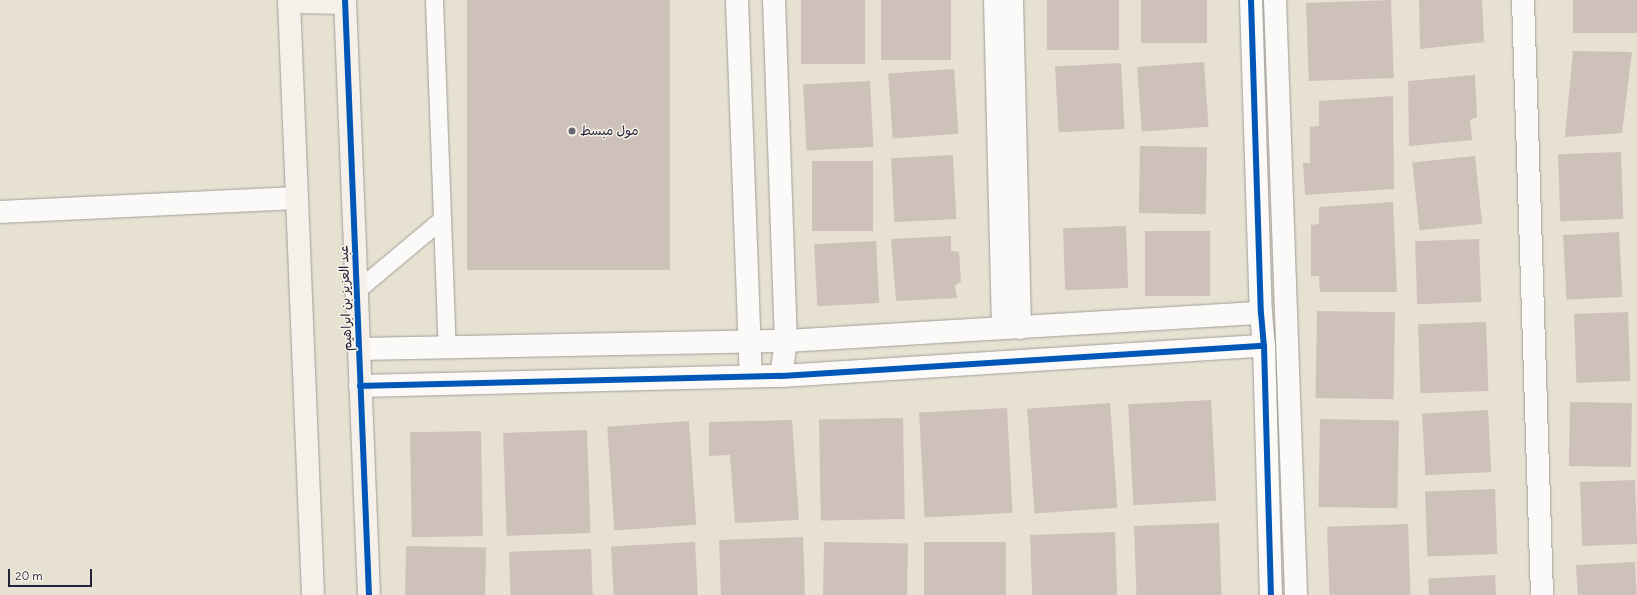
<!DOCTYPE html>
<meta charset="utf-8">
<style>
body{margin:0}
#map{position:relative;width:1637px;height:595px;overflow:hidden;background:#e6e1d1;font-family:Delius,"Playpen Sans Arabic",sans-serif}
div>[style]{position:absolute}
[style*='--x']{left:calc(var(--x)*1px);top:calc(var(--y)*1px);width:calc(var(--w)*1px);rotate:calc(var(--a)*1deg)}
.building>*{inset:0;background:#cec1b9;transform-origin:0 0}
.roads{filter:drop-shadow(0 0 1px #a19e99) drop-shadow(0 0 1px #a19e99)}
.lane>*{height:17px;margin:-8.5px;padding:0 8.5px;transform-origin:8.5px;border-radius:8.5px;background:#fbfaf8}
.street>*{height:22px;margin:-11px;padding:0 11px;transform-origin:11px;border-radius:11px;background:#fbfaf8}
.secondary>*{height:22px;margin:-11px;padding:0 11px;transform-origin:11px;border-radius:11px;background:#f5f1ea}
.cycleway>*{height:6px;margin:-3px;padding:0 3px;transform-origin:3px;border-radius:3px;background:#0057b8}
.dots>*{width:11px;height:11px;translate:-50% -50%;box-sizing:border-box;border:2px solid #f7f3e8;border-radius:50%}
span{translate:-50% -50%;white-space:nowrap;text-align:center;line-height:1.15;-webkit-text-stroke:3px #f7f3e8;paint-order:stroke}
.poi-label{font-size:13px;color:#22223b}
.left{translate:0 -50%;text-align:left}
.street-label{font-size:13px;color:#22223b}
.scale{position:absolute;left:8px;top:569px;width:84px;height:18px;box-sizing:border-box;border:2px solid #22223b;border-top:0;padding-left:5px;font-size:12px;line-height:14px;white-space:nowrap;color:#22223b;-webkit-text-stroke:3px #f7f3e8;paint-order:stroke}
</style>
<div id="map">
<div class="building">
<i style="left:467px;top:0;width:203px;height:270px"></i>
<i style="left:801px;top:0;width:64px;height:64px"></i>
<i style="left:881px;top:0;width:70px;height:60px"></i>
<i style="left:1047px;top:0;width:72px;height:50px"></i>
<i style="left:1141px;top:0;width:66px;height:43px"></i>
<i style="left:1391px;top:0;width:78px;height:85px;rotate:88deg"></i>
<i style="clip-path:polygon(1419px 0,1482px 0,1484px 42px,1420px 49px)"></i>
<i style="left:1573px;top:0;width:64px;height:33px"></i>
<i style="clip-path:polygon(1573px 51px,1632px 52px,1622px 133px,1565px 137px)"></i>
<i style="left:1204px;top:62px;width:65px;height:67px;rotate:86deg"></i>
<i style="left:1121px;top:63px;width:66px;height:66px;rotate:87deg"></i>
<i style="left:954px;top:69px;width:65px;height:66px;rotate:86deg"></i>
<i style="clip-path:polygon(1475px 75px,1477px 117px,1470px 120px,1472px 140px,1409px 146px,1408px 81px)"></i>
<i style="left:870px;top:81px;width:66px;height:67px;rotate:87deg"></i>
<i style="clip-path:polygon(1393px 96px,1394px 189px,1305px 195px,1303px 163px,1310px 163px,1310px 127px,1319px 126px,1319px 101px)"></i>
<i style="left:1140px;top:146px;width:67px;height:67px;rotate:1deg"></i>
<i style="left:1621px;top:152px;width:67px;height:63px;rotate:88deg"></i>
<i style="left:953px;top:155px;width:64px;height:62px;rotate:87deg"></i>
<i style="left:1475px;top:156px;width:68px;height:63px;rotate:84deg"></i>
<i style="left:812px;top:161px;width:61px;height:70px"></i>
<i style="clip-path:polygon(1393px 202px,1397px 292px,1320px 292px,1319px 276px,1311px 276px,1311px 225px,1319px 224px,1319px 207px)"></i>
<i style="left:1126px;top:226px;width:62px;height:63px;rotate:88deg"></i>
<i style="left:1145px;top:231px;width:65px;height:65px"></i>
<i style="left:1619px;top:232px;width:65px;height:56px;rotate:87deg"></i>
<i style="clip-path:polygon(951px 236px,951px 251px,959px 252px,961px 282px,955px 285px,957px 298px,896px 301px,891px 239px)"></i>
<i style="left:1479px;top:239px;width:63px;height:64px;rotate:88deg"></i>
<i style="left:876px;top:241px;width:62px;height:62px;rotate:87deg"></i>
<i style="left:1317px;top:311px;width:78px;height:87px;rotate:1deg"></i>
<i style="left:1628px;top:312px;width:69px;height:54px;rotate:88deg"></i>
<i style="left:1486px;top:322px;width:69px;height:68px;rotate:88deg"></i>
<i style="left:1211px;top:400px;width:101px;height:83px;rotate:87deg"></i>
<i style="left:1570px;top:402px;width:62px;height:64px;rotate:1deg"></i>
<i style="left:1110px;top:403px;width:105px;height:83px;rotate:86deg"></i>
<i style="left:1007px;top:408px;width:105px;height:88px;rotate:87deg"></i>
<i style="left:1488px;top:410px;width:62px;height:66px;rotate:87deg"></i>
<i style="left:903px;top:418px;width:101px;height:84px;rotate:89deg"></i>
<i style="left:1320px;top:419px;width:79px;height:88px;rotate:1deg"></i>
<i style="clip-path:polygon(792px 420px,799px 520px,735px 523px,730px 455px,709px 456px,709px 422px)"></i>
<i style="left:689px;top:421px;width:104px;height:82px;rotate:86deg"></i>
<i style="left:587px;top:430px;width:103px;height:84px;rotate:88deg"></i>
<i style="left:481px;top:431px;width:105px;height:71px;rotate:89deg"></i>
<i style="left:1635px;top:480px;width:64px;height:55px;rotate:88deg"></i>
<i style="left:1495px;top:489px;width:65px;height:70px;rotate:88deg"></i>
<i style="left:1219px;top:523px;width:72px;height:85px;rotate:88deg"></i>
<i style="left:1408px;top:524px;width:71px;height:81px;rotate:88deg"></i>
<i style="left:1115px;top:532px;width:63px;height:85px;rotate:88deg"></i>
<i style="left:803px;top:537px;width:58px;height:84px;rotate:88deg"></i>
<i style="left:695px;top:542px;width:53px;height:84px;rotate:87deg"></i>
<i style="left:824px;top:542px;width:84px;height:53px;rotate:1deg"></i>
<i style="left:1006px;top:542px;width:53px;height:82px;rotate:90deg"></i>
<i style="left:406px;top:546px;width:80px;height:49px;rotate:1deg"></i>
<i style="left:591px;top:549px;width:46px;height:82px;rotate:88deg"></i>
<i style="left:1635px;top:562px;width:33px;height:59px;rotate:87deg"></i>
<i style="left:1495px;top:575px;width:20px;height:67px;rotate:87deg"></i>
</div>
<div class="roads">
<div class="lane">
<i style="--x:434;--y:0;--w:347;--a:87.9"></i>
<i style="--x:357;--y:290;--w:111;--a:-39.9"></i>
</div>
<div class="street">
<i style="--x:737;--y:0;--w:376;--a:87.9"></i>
<i style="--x:774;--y:0;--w:341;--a:88"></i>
<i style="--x:786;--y:341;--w:35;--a:98"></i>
<i style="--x:995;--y:0;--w:328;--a:88.6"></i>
<i style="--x:1012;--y:0;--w:328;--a:88.6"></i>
<i style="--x:1251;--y:0;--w:313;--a:88.2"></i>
<i style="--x:1261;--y:313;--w:33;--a:85"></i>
<i style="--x:1264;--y:346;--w:249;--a:88.4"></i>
<i style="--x:1275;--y:0;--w:595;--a:87.98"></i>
<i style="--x:1523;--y:0;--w:595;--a:88.17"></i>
<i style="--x:0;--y:212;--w:297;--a:-2.7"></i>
<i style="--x:359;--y:349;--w:427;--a:-1.1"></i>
<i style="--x:786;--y:341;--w:476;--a:-3.4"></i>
<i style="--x:360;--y:386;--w:421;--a:-1.4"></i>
<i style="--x:781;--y:376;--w:484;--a:-3.6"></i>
</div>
<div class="secondary">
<i style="--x:289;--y:0;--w:595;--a:87.69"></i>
<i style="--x:345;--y:0;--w:595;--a:87.69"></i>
<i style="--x:289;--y:2;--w:56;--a:1"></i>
</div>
</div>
<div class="cycleway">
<i style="--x:345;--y:0;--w:595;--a:87.69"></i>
<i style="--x:1251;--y:0;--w:313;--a:88.2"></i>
<i style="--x:1261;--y:313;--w:33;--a:85"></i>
<i style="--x:1264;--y:346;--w:249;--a:88.4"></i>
<i style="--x:360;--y:386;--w:421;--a:-1.4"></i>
<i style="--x:781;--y:376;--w:484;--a:-3.6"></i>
</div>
<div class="dots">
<i style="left:572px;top:131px;background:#676570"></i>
</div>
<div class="poi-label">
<span class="left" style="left:580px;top:131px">مول مبسط</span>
</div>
<div class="street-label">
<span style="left:346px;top:298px;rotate:-92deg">عبد العزيز بن ابراهيم</span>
</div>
<div class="scale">20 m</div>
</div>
